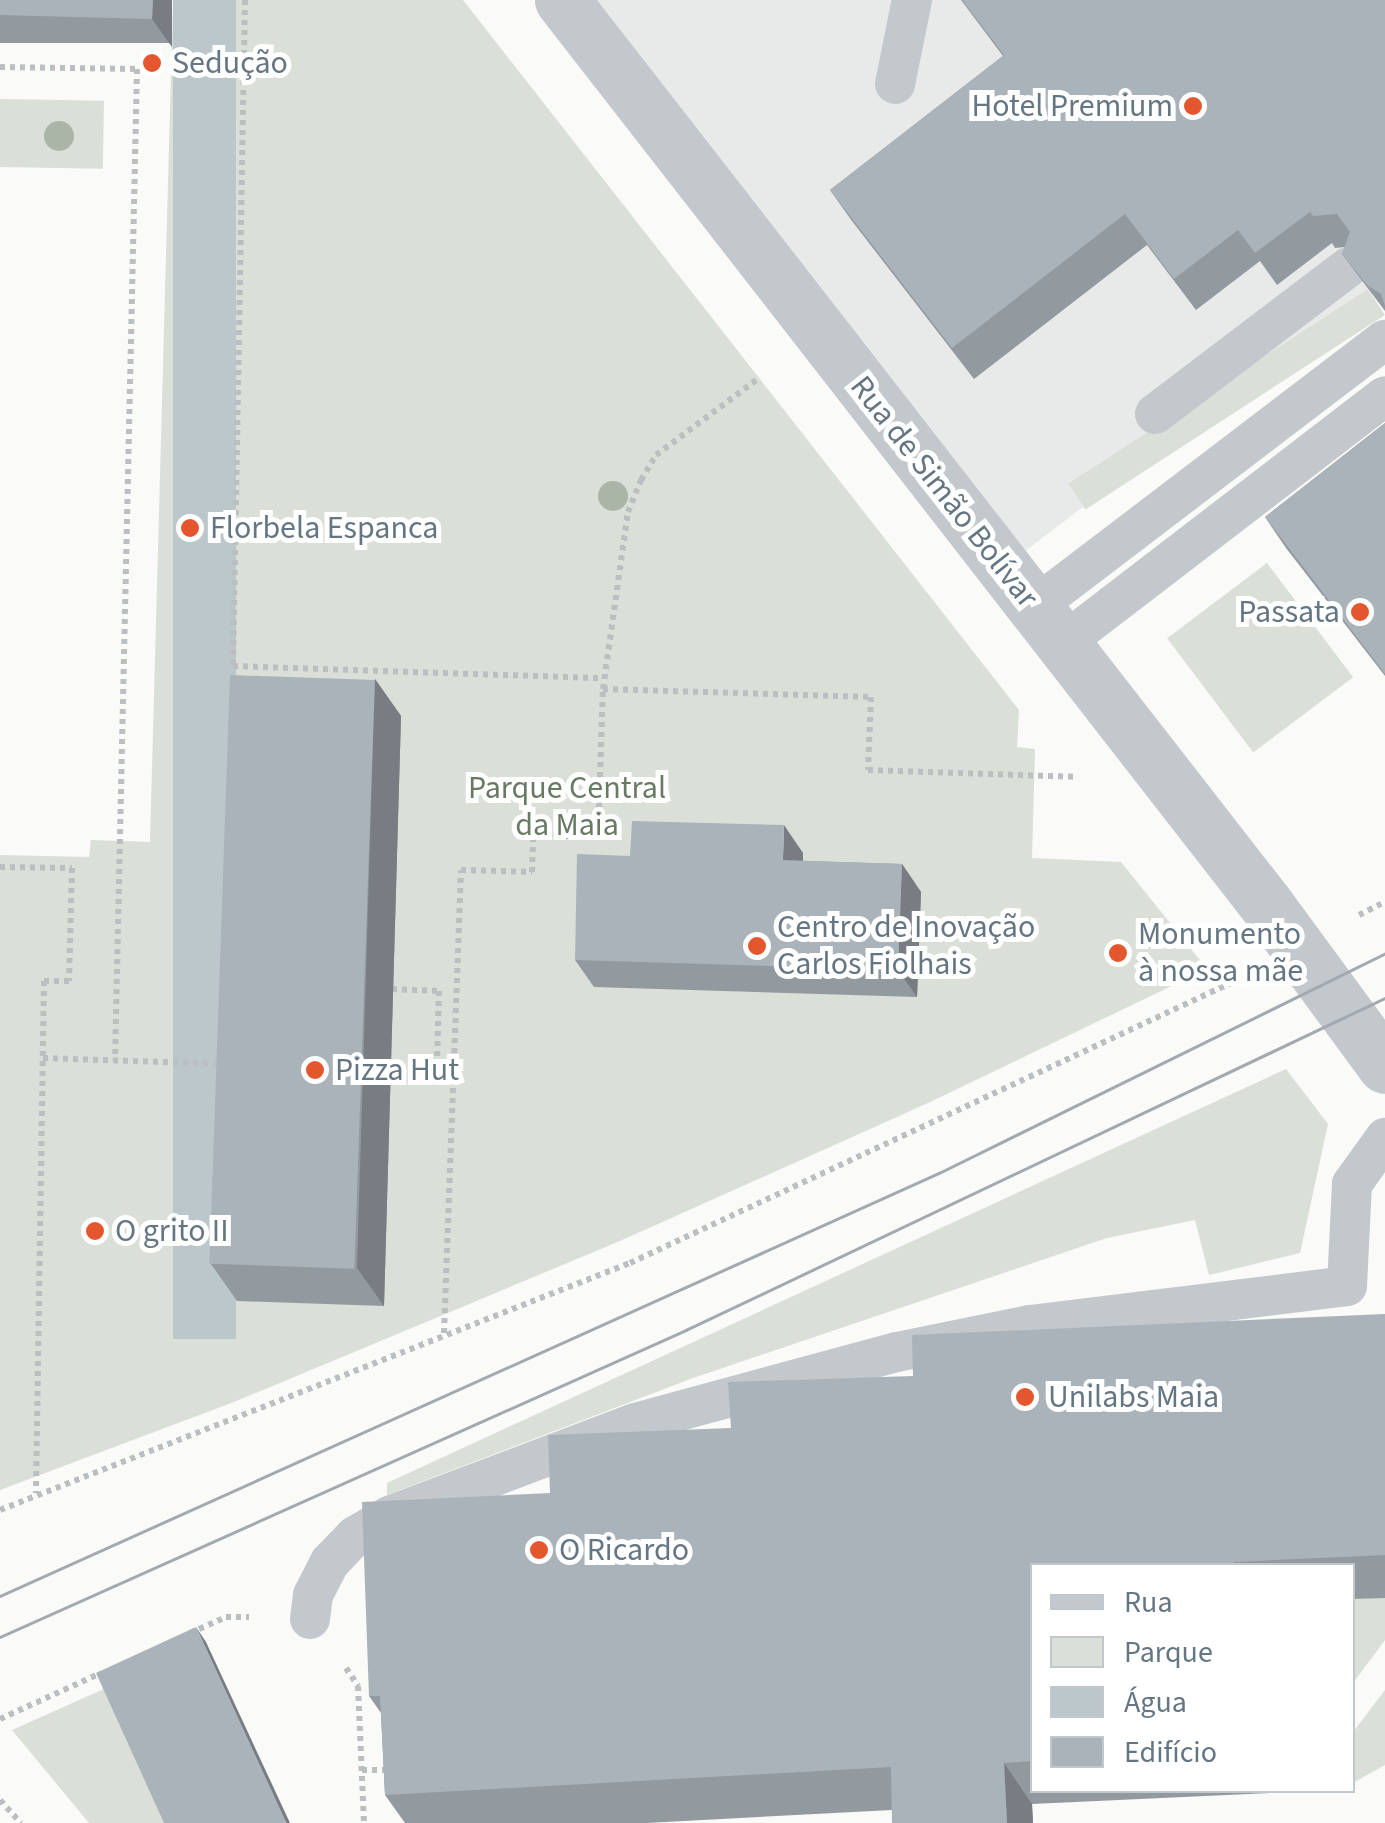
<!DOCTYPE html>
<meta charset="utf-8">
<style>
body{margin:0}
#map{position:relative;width:1385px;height:1823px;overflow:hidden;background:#fafaf8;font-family:"Source Sans 3",sans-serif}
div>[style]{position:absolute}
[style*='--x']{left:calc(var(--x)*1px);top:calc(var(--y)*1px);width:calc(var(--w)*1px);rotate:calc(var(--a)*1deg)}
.built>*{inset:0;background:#e8e9e9}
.green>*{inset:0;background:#dadfd7;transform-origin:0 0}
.water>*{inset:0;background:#bbc7cb;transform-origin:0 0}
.path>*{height:6px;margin-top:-3px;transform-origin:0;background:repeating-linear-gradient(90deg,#bbbfc2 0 5px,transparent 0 10px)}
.lane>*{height:40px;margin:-20px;padding:0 20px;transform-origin:20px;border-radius:20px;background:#c3c8cc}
.street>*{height:55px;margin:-27.5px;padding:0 27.5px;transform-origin:27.5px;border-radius:27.5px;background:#c3c8cc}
.tram>*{height:2.5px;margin:-1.25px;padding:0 1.25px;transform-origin:1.25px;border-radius:1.25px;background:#a2aab0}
.trees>*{width:30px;height:30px;margin:-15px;border-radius:50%;background:#aab4a7}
.wall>*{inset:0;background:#929a9f;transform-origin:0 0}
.shaded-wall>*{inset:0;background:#777d82}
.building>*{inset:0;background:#aab3b9;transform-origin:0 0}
.dots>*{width:28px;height:28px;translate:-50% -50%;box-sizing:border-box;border:5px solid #fff;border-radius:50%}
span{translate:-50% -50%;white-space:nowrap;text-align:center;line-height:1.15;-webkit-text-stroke:10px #fff;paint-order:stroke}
.poi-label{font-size:32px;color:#657683}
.left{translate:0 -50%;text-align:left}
.right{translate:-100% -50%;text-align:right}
.street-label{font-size:32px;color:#657683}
.park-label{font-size:32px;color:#687a64}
.legend{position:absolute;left:1030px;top:1563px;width:325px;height:230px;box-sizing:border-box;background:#fff;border:2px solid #c1c8cd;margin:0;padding:12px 18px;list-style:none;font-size:30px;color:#657683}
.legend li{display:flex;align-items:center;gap:20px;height:50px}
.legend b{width:50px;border:2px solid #c1c8cd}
</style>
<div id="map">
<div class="built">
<i style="clip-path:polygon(574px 0,1385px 0,1385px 276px,1011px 562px)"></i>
</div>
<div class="green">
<i style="clip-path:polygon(173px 0,463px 0,1019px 710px,1017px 747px,1035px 749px,1032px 858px,1121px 862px,1207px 969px,928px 1103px,620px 1241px,234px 1402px,0 1490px,0 855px,89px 857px,91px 840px,150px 842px)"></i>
<i style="left:0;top:99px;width:104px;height:68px;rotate:1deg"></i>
<i style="left:1368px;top:289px;width:31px;height:357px;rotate:57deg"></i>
<i style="left:1267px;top:563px;width:143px;height:125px;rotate:53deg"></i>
<i style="clip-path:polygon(1286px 1069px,1328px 1124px,1300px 1253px,1209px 1275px,1195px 1220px,1107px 1238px,693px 1378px,387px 1495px,387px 1483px)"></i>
<i style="clip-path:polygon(1385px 1597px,1385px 1640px,1353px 1683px,1352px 1599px)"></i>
<i style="clip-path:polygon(106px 1688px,168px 1823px,89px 1823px,12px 1730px)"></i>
<i style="clip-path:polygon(1385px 1690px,1385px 1765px,1353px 1783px,1353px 1732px)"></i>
</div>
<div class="water">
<i style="left:173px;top:0;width:63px;height:1339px"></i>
</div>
<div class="path">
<i style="--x:245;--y:0;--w:666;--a:91.03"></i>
<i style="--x:233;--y:666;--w:370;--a:1.9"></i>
<i style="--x:0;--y:67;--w:137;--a:0.8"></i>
<i style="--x:137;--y:69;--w:991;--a:91.27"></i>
<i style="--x:603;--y:689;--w:179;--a:-82"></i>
<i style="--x:628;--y:512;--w:35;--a:-68"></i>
<i style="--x:641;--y:480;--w:29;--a:-59"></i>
<i style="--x:656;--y:455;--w:129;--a:-36.8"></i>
<i style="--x:0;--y:867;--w:72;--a:0.8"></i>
<i style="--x:72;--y:868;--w:113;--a:91.5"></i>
<i style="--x:69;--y:981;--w:25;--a:180"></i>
<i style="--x:44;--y:981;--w:512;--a:90.9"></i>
<i style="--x:1359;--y:915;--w:29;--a:-27"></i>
<i style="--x:392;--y:989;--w:47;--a:2.4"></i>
<i style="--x:439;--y:991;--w:73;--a:91.6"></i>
<i style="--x:437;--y:1064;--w:17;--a:3"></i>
<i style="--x:43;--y:1058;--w:179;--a:1.9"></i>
<i style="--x:444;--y:1333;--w:463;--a:-87.9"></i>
<i style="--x:461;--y:870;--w:71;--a:1.6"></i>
<i style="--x:532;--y:872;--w:37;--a:-88"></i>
<i style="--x:533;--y:835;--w:65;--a:1.8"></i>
<i style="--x:598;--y:837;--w:148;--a:-88.1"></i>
<i style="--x:603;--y:689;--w:268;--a:1.7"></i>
<i style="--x:871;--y:697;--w:73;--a:92.4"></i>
<i style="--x:868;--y:770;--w:207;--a:1.9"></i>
<i style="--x:0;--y:1510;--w:677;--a:-21.41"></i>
<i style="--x:630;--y:1263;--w:667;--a:-24.99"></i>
<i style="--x:190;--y:1633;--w:39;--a:-24"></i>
<i style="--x:226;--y:1617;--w:23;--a:0"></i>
<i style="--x:346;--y:1668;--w:22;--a:56"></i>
<i style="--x:358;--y:1686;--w:137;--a:87.5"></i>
<i style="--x:0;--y:1719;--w:111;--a:-24.5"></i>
<i style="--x:362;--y:1770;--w:29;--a:0"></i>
<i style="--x:0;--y:1800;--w:31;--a:48"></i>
</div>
<div class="lane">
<i style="--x:895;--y:84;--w:86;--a:-78.6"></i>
<i style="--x:1155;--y:414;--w:243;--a:-37.2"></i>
<i style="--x:1034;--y:607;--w:441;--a:-37.3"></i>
<i style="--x:1062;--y:644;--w:407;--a:-37.5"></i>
<i style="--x:310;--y:1619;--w:24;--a:-83"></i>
<i style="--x:313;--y:1595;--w:37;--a:-63"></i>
<i style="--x:330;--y:1562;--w:36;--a:-46"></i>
<i style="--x:355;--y:1536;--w:39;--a:-30"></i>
<i style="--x:389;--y:1516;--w:263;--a:-20.7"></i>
<i style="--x:635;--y:1423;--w:271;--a:-15.2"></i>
<i style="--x:897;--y:1352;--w:136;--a:-11.5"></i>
<i style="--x:1030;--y:1325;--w:319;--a:-7"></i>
<i style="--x:1347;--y:1286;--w:102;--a:-87.2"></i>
<i style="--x:1352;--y:1184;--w:57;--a:-54.3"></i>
</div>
<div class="street">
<i style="--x:562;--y:0;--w:1149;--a:52.1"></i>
<i style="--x:1268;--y:907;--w:197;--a:53.7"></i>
</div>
<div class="tram">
<i style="--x:0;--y:1596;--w:1030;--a:-24.25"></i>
<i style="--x:939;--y:1173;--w:497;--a:-26.2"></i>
<i style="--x:0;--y:1637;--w:752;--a:-24.11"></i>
<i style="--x:686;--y:1330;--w:774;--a:-25.41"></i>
</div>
<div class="trees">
<i style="left:59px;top:136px"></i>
<i style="left:613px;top:496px"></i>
</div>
<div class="wall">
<i style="left:0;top:0;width:172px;height:43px"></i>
<i style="clip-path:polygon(961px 0,1385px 0,1385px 311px,1342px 254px,1345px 247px,1335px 248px,1332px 243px,1277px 285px,1260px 261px,1196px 310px,1147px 245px,974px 379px,852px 221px,830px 190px,1003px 56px)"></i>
<i style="clip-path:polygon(1385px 423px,1385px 676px,1286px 548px,1265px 517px)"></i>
<i style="clip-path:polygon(375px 679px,401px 716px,384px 1306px,237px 1301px,211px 1264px)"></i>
<i style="clip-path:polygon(803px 853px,803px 861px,902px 864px,921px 892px,917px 997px,594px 987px,575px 960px,630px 856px)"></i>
<i style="clip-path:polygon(1385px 1314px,1385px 1598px,1352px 1599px,1352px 1566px,1032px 1566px,1032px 1790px,1270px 1790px,1270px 1793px,1032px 1804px,1033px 1823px,892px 1823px,892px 1810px,646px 1823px,405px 1823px,385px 1795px,381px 1713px,369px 1696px,550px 1493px,731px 1428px,913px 1376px)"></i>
</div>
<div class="shaded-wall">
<i style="clip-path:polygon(153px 0,172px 0,172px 47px,152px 19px)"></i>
<i style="clip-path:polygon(375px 679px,401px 716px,384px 1306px,357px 1268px)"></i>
<i style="clip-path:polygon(784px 825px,803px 853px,803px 888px,783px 860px)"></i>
<i style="clip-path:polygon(902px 864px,921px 892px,917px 997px,898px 970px)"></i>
<i style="clip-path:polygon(196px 1627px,206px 1642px,290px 1823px,286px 1823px)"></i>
<i style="clip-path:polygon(1004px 1763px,1032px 1804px,1033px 1823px,1007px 1823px)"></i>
</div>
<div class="building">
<i style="clip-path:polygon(0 0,153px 0,152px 19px,0 15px)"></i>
<i style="clip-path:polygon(962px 0,1385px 0,1385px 306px,1381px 294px,1368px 286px,1342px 254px,1350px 232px,1337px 214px,1313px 216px,1310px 212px,1255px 253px,1238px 230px,1174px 279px,1125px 214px,952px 348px,830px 190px,1004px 55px)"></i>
<i style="clip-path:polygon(1385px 423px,1385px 674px,1265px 517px)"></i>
<i style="left:230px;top:675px;width:145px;height:589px;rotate:2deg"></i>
<i style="clip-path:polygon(632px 821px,784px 825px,783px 860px,902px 864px,898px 970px,575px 960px,577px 854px,630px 856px)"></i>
<i style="clip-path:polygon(1385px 1314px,1385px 1555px,1234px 1562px,1234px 1566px,1032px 1566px,1032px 1761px,1004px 1763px,1007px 1823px,892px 1823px,891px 1767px,385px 1795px,380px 1696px,369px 1696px,362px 1502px,550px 1493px,548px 1435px,731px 1428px,728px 1382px,913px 1376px,912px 1335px)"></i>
<i style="clip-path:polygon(196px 1627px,286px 1822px,284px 1823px,164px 1823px,96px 1673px)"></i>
</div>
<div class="dots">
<i style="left:152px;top:63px;background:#e4572e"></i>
<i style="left:1193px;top:106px;background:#e4572e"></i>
<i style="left:190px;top:528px;background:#e4572e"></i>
<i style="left:1360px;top:612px;background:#e4572e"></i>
<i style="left:757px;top:946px;background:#e4572e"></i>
<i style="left:1118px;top:953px;background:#e4572e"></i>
<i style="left:315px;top:1070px;background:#e4572e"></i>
<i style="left:95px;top:1231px;background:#e4572e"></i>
<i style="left:1025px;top:1397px;background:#e4572e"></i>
<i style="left:539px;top:1550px;background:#e4572e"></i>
</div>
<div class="poi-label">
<span class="left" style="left:172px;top:63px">Sedução</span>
<span class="right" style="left:1173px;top:106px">Hotel Premium</span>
<span class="left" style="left:210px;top:528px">Florbela Espanca</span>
<span class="right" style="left:1340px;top:612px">Passata</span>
<span class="left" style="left:777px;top:946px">Centro de Inovação<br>Carlos Fiolhais</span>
<span class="left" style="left:1138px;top:953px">Monumento<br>à nossa mãe</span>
<span class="left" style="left:335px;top:1070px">Pizza Hut</span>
<span class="left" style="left:115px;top:1231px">O grito II</span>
<span class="left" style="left:1048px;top:1397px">Unilabs Maia</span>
<span class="left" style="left:559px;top:1550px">O Ricardo</span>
</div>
<div class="street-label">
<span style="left:944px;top:492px;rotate:52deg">Rua de Simão Bolívar</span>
</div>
<div class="park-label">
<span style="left:567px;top:807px">Parque Central<br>da Maia</span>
</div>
<ul class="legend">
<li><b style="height:12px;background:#c3c8cc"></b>Rua</li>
<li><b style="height:28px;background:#dadfd7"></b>Parque</li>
<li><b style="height:28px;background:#bbc7cb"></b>Água</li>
<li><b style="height:28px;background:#aab3b9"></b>Edifício</li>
</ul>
</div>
